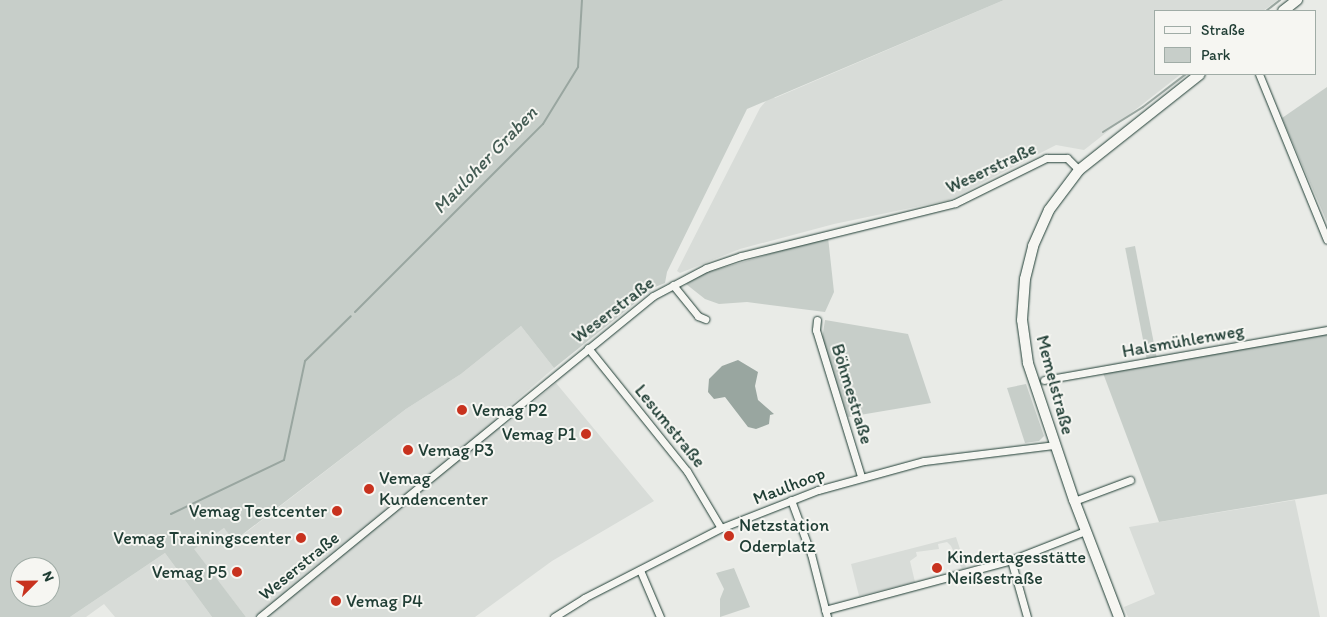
<!DOCTYPE html>
<meta charset="utf-8">
<style>
body{margin:0}
#map{position:relative;width:1327px;height:617px;overflow:hidden;background:#e9ebe7;font-family:Itim,sans-serif}
div>[style]{position:absolute}
[style*='--x']{left:calc(var(--x)*1px);top:calc(var(--y)*1px);width:calc(var(--w)*1px);rotate:calc(var(--a)*1deg)}
.built>*{inset:0;background:#d8dcd8}
.green>*{inset:0;background:#c7cec9;transform-origin:0 0}
.water>*{inset:0;background:#99a6a0}
.stream>*{height:2px;margin:-1px;padding:0 1px;transform-origin:1px;border-radius:1px;background:#99a6a0}
.roads{filter:drop-shadow(0 0 1px #1f3d34) drop-shadow(0 0 1px #1f3d34)}
.street>*{height:7px;margin:-3.5px;padding:0 3.5px;transform-origin:3.5px;border-radius:3.5px;background:#f6f6f2}
.secondary>*{height:10px;margin:-5px;padding:0 5px;transform-origin:5px;border-radius:5px;background:#f6f6f2}
.dots>*{width:14px;height:14px;translate:-50% -50%;box-sizing:border-box;border:2px solid #f6f6f2;border-radius:50%}
span{translate:-50% -50%;white-space:nowrap;text-align:center;line-height:1.15;-webkit-text-stroke:4px #f6f6f2;paint-order:stroke}
.street-label{font-size:18px;color:#1f3d34}
.poi-label{font-size:18px;color:#1f3d34}
.left{translate:0 -50%;text-align:left}
.right{translate:-100% -50%;text-align:right}
.water-label{font-size:19px;color:#445c54;font-style:italic}
.legend{position:absolute;left:1154px;top:10px;width:162px;height:65px;box-sizing:border-box;background:#f6f6f2;border:1px solid #a0aca6;margin:0;padding:6px 9px;list-style:none;font-size:15px;color:#1f3d34}
.legend li{display:flex;align-items:center;gap:10px;height:25px}
.legend b{width:25px;border:1px solid #a0aca6}
.north{position:absolute;left:10px;top:557px;width:50px;height:50px;box-sizing:border-box;background:#f6f6f2;border:1px solid #a0aca6;border-radius:50%;rotate:67deg;font-size:14px;font-weight:700;line-height:20px;text-align:center;color:#1f3d34}
.north::after{content:'';display:block;margin:auto;width:18px;height:22px;background:#c8321e;clip-path:polygon(50% 0,100% 100%,50% 72%,0 100%)}
</style>
<div id="map">
<div class="built">
<i style="clip-path:polygon(1004px 0,1278px 0,1263px 11px,1156px 11px,1156px 74px,1181px 74px,1084px 150px,1056px 145px,949px 200px,834px 224px,740px 249px,680px 273px,677px 271px,760px 108px,771px 95px,775px 98px)"></i>
<i style="clip-path:polygon(521px 326px,554px 368px,497px 417px,504px 426px,556px 383px,654px 501px,552px 561px,475px 617px,246px 617px,193px 549px,224px 528px,235px 541px,406px 409px,461px 374px)"></i>
<i style="clip-path:polygon(1295px 500px,1320px 617px,1128px 617px,1124px 607px,1155px 594px,1129px 527px)"></i>
<i style="clip-path:polygon(956px 537px,966px 567px,962px 569px,951px 546px,947px 542px,938px 544px,939px 549px,916px 552px,917px 556px,910px 561px,915px 582px,859px 596px,851px 564px)"></i>
<i style="clip-path:polygon(165px 553px,212px 617px,115px 617px,104px 604px,86px 617px,70px 617px)"></i>
</div>
<div class="green">
<i style="clip-path:polygon(evenodd,0 0,1004px 0,747px 109px,667px 272px,665px 283px,655px 287px,554px 368px,521px 326px,461px 374px,406px 409px,234px 541px,224px 528px,194px 549px,246px 617px,212px 617px,165px 553px,70px 617px,0 617px,0 0,20px 567px,50px 567px,50px 597px,20px 597px,20px 567px)"></i>
<i style="clip-path:polygon(1327px 87px,1327px 222px,1282px 118px)"></i>
<i style="clip-path:polygon(828px 237px,834px 292px,825px 312px,747px 302px,719px 304px,705px 299px,686px 284px,705px 273px)"></i>
<i style="left:1135px;top:246px;width:114px;height:10px;rotate:79deg"></i>
<i style="clip-path:polygon(825px 320px,908px 334px,931px 403px,848px 417px,822px 340px)"></i>
<i style="clip-path:polygon(1327px 333px,1327px 494px,1159px 522px,1103px 373px)"></i>
<i style="clip-path:polygon(1026px 384px,1044px 436px,1039px 441px,1025px 443px,1007px 388px)"></i>
<i style="clip-path:polygon(734px 568px,750px 607px,720px 617px,720px 599px,724px 589px,716px 573px)"></i>
</div>
<div class="water">
<i style="clip-path:polygon(738px 360px,758px 372px,755px 386px,758px 400px,774px 414px,770px 415px,769px 424px,756px 429px,748px 427px,725px 397px,714px 399px,708px 392px,709px 379px,722px 366px)"></i>
</div>
<div class="stream">
<i style="--x:1266;--y:11;--w:18;--a:-38"></i>
<i style="--x:1103;--y:132;--w:47;--a:-32"></i>
<i style="--x:1143;--y:107;--w:54;--a:-37.5"></i>
<i style="--x:355;--y:312;--w:266;--a:-45"></i>
<i style="--x:543;--y:124;--w:67;--a:-58.4"></i>
<i style="--x:578;--y:67;--w:67;--a:-86.6"></i>
<i style="--x:171;--y:514;--w:125;--a:-25.5"></i>
<i style="--x:284;--y:460;--w:101;--a:-78"></i>
<i style="--x:305;--y:361;--w:64;--a:-44.4"></i>
</div>
<div class="roads">
<div class="street">
<i style="--x:1259;--y:74;--w:179;--a:67.7"></i>
<i style="--x:673;--y:285;--w:40;--a:51"></i>
<i style="--x:698;--y:316;--w:8;--a:23"></i>
<i style="--x:817;--y:320;--w:10;--a:96"></i>
<i style="--x:816;--y:330;--w:153;--a:72.9"></i>
<i style="--x:588;--y:348;--w:158;--a:51.2"></i>
<i style="--x:687;--y:471;--w:66;--a:59.2"></i>
<i style="--x:1044;--y:380;--w:287;--a:-10"></i>
<i style="--x:791;--y:500;--w:58;--a:69.7"></i>
<i style="--x:811;--y:554;--w:65;--a:75.7"></i>
<i style="--x:1074;--y:501;--w:60;--a:-20.6"></i>
<i style="--x:1011;--y:560;--w:59;--a:74.3"></i>
<i style="--x:640;--y:570;--w:51;--a:66.9"></i>
<i style="--x:825;--y:610;--w:193;--a:-15"></i>
<i style="--x:1011;--y:560;--w:79;--a:-21.4"></i>
<i style="--x:260;--y:617;--w:507;--a:-39.24"></i>
<i style="--x:653;--y:296;--w:60;--a:-27.8"></i>
<i style="--x:706;--y:268;--w:37;--a:-19"></i>
<i style="--x:741;--y:256;--w:220;--a:-13.9"></i>
<i style="--x:955;--y:203;--w:102;--a:-26.3"></i>
<i style="--x:1046;--y:158;--w:21;--a:0"></i>
<i style="--x:1067;--y:158;--w:17;--a:45"></i>
<i style="--x:554;--y:617;--w:36;--a:-32"></i>
<i style="--x:584;--y:598;--w:154;--a:-27.1"></i>
<i style="--x:721;--y:528;--w:104;--a:-21.4"></i>
<i style="--x:818;--y:490;--w:110;--a:-15.3"></i>
<i style="--x:924;--y:461;--w:131;--a:-7"></i>
</div>
<div class="secondary">
<i style="--x:1283;--y:11;--w:18;--a:-38"></i>
<i style="--x:1119;--y:617;--w:125;--a:-111"></i>
<i style="--x:1074;--y:500;--w:145;--a:-108.6"></i>
<i style="--x:1028;--y:363;--w:43;--a:-97.9"></i>
<i style="--x:1022;--y:320;--w:41;--a:-85.8"></i>
<i style="--x:1025;--y:279;--w:34;--a:-76"></i>
<i style="--x:1033;--y:246;--w:39;--a:-66"></i>
<i style="--x:1049;--y:210;--w:50;--a:-53.1"></i>
<i style="--x:1079;--y:170;--w:154;--a:-38.4"></i>
</div>
</div>
<div class="dots">
<i style="left:462px;top:410px;background:#c8321e"></i>
<i style="left:586px;top:434px;background:#c8321e"></i>
<i style="left:408px;top:450px;background:#c8321e"></i>
<i style="left:369px;top:489px;background:#c8321e"></i>
<i style="left:337px;top:511px;background:#c8321e"></i>
<i style="left:729px;top:536px;background:#c8321e"></i>
<i style="left:301px;top:538px;background:#c8321e"></i>
<i style="left:937px;top:568px;background:#c8321e"></i>
<i style="left:237px;top:572px;background:#c8321e"></i>
<i style="left:336px;top:601px;background:#c8321e"></i>
</div>
<div class="street-label">
<span style="left:991px;top:168px;rotate:-25deg">Weserstraße</span>
<span style="left:613px;top:310px;rotate:-37deg">Weserstraße</span>
<span style="left:1183px;top:341px;rotate:-10deg">Halsmühlenweg</span>
<span style="left:1055px;top:385px;rotate:75deg">Memelstraße</span>
<span style="left:852px;top:394px;rotate:73deg">Böhmestraße</span>
<span style="left:670px;top:426px;rotate:51deg">Lesumstraße</span>
<span style="left:789px;top:486px;rotate:-21deg">Maulhoop</span>
<span style="left:299px;top:566px;rotate:-39deg">Weserstraße</span>
</div>
<div class="poi-label">
<span class="left" style="left:472px;top:410px">Vemag P2</span>
<span class="right" style="left:576px;top:434px">Vemag P1</span>
<span class="left" style="left:418px;top:450px">Vemag P3</span>
<span class="left" style="left:379px;top:489px">Vemag<br>Kundencenter</span>
<span class="right" style="left:327px;top:511px">Vemag Testcenter</span>
<span class="left" style="left:739px;top:536px">Netzstation<br>Oderplatz</span>
<span class="right" style="left:291px;top:538px">Vemag Trainingscenter</span>
<span class="left" style="left:947px;top:568px">Kindertagesstätte<br>Neißestraße</span>
<span class="right" style="left:227px;top:572px">Vemag P5</span>
<span class="left" style="left:346px;top:601px">Vemag P4</span>
</div>
<div class="water-label">
<span style="left:485px;top:160px;rotate:-46deg">Mauloher Graben</span>
</div>
<ul class="legend">
<li><b style="height:6px;background:#f6f6f2"></b>Straße</li>
<li><b style="height:14px;background:#c7cec9"></b>Park</li>
</ul>
<div class="north">N</div>
</div>
